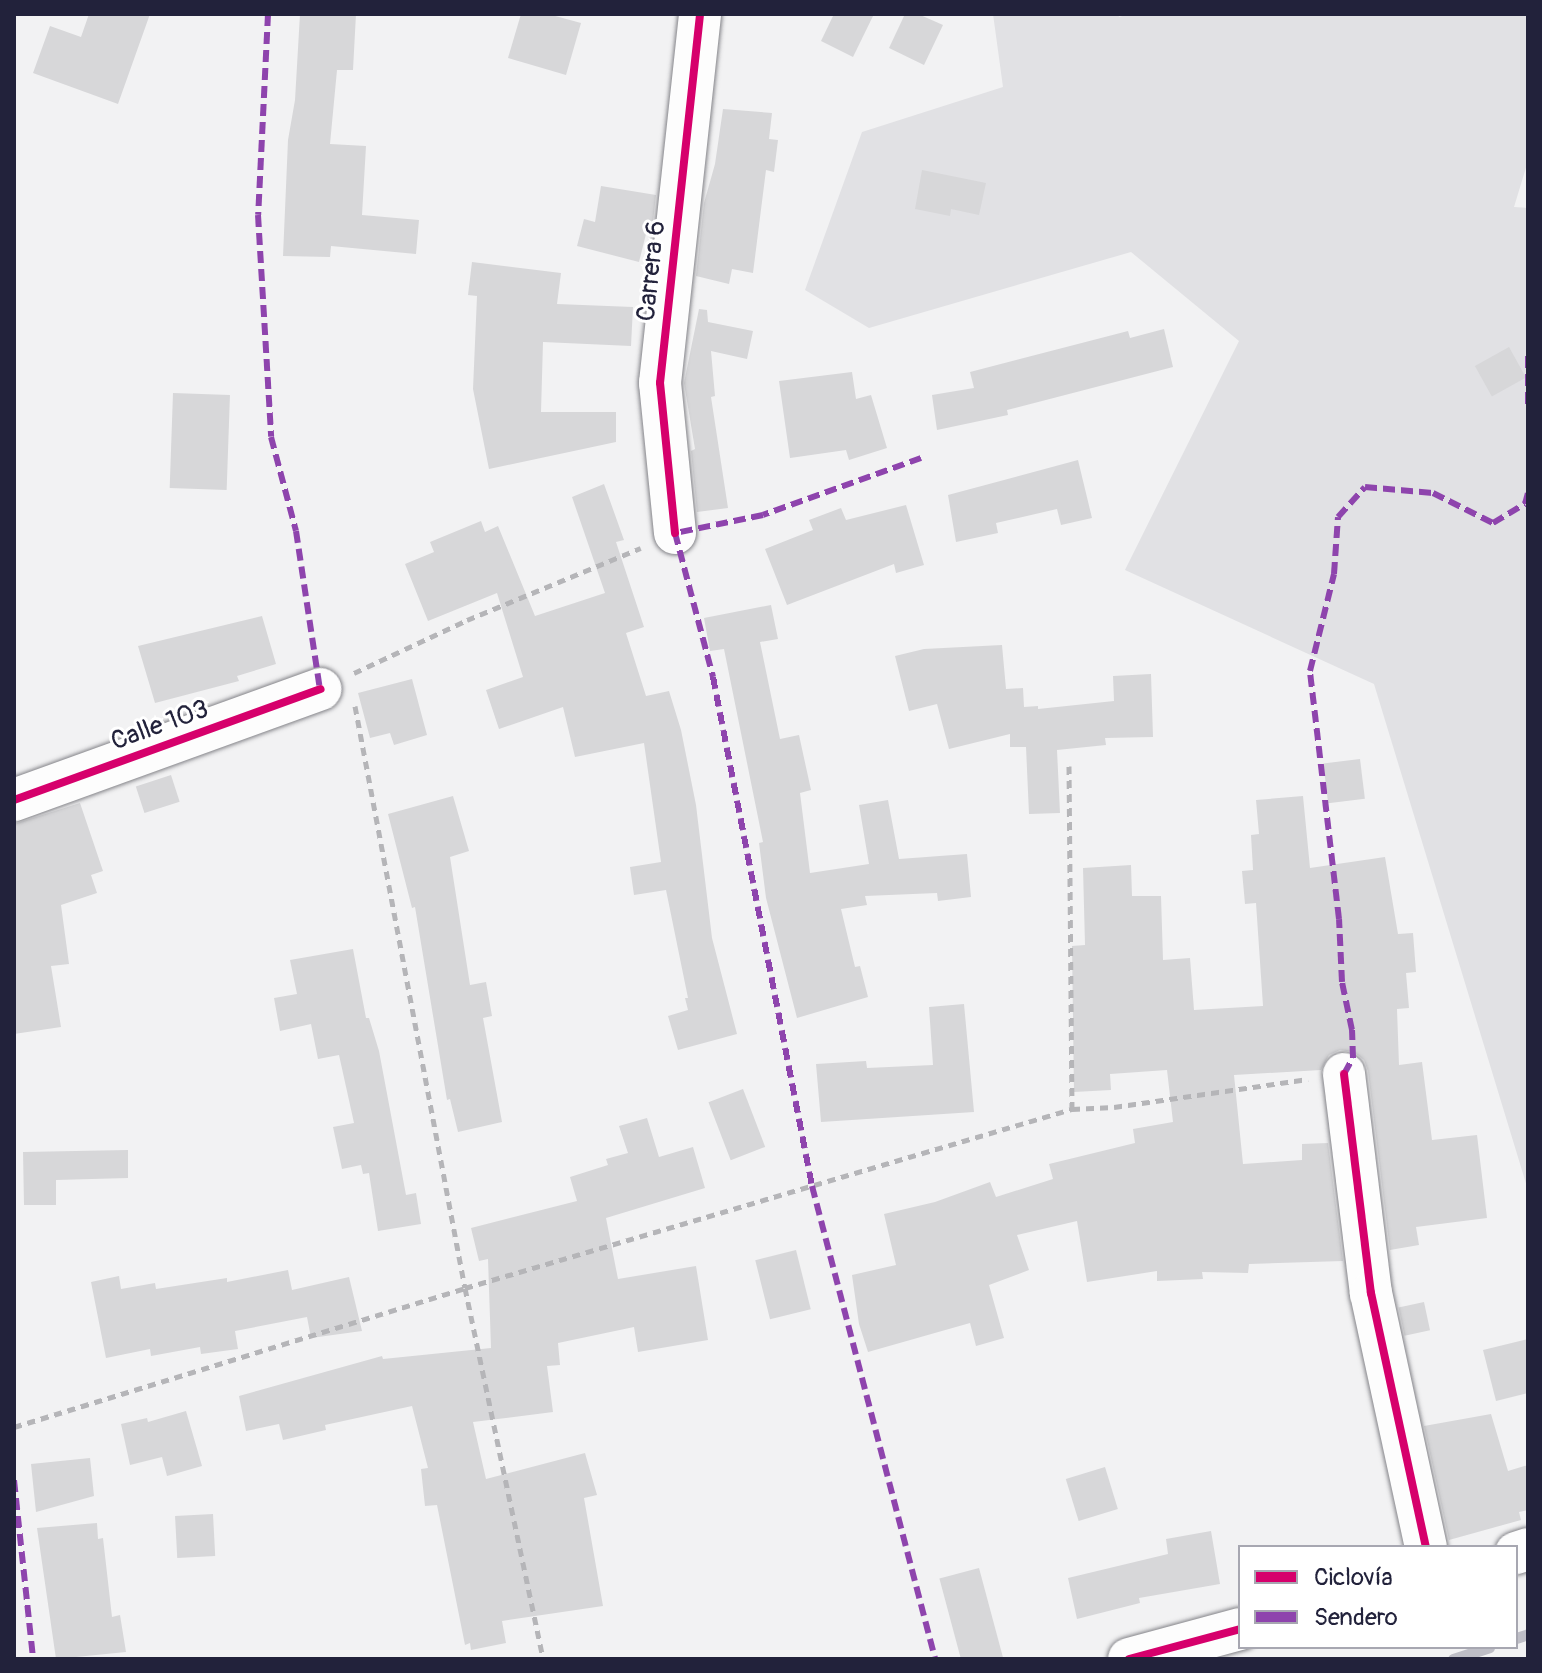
<!DOCTYPE html>
<meta charset="utf-8">
<style>
body{margin:0}
#map{position:relative;width:1542px;height:1673px;overflow:hidden;background:#f2f2f3;font-family:Pangolin,sans-serif}
div>[style]{position:absolute}
[style*='--x']{left:calc(var(--x)*1px);top:calc(var(--y)*1px);width:calc(var(--w)*1px);rotate:calc(var(--a)*1deg)}
.green>*{inset:0;background:#e1e1e4}
.stream>*{height:11px;margin:-5.5px;padding:0 5.5px;transform-origin:5.5px;border-radius:5.5px;background:#bebec6}
.building>*{inset:0;background:#d7d7d9;transform-origin:0 0}
.path>*{height:5px;margin-top:-2.5px;transform-origin:0;background:repeating-linear-gradient(90deg,#b5b5b8 0 8px,transparent 0 14px)}
.roads{filter:drop-shadow(0 0 2px #848489) drop-shadow(0 0 2px #848489)}
.street>*{height:42px;margin:-21px;padding:0 21px;transform-origin:21px;border-radius:21px;background:#fdfdfd}
.quiet>*{height:6px;margin-top:-3px;transform-origin:0;background:repeating-linear-gradient(90deg,#8e44ad 0 12px,transparent 0 18px)}
.cycleway>*{height:8px;margin:-4px;padding:0 4px;transform-origin:4px;border-radius:4px;background:#d6006c}
span{translate:-50% -50%;white-space:nowrap;text-align:center;line-height:1.15;-webkit-text-stroke:6px #fff;paint-order:stroke}
.street-label{font-size:26px;color:#22223b}
.frame{position:absolute;inset:0;border:16px solid #22223b;pointer-events:none}
.legend{position:absolute;left:1238px;top:1545px;width:280px;height:104px;box-sizing:border-box;background:#fff;border:2px solid #a7a7b1;margin:0;padding:10px 14px;list-style:none;font-size:24px;color:#22223b}
.legend li{display:flex;align-items:center;gap:16px;height:40px}
.legend b{width:40px;border:2px solid #a7a7b1}
</style>
<div id="map">
<div class="green">
<i style="clip-path:polygon(993px 14px,1118px 14px,1119px 17px,1129px 14px,1528px 14px,1528px 161px,1514px 207px,1528px 208px,1528px 1190px,1374px 684px,1125px 570px,1239px 341px,1131px 252px,869px 328px,805px 290px,862px 132px,1003px 87px)"></i>
</div>
<div class="stream">
<i style="--x:1516;--y:1638;--w:13;--a:-18"></i>
<i style="--x:1453;--y:1659;--w:38;--a:-18"></i>
</div>
<div class="building">
<i style="clip-path:polygon(89px 14px,150px 14px,118px 104px,33px 73px,50px 26px,81px 37px)"></i>
<i style="clip-path:polygon(300px 14px,356px 14px,353px 70px,337px 70px,330px 144px,366px 146px,362px 215px,419px 220px,416px 254px,331px 246px,330px 257px,283px 256px,288px 140px,295px 100px)"></i>
<i style="clip-path:polygon(521px 14px,548px 14px,581px 23px,566px 75px,508px 58px)"></i>
<i style="clip-path:polygon(834px 14px,874px 14px,853px 57px,821px 41px)"></i>
<i style="clip-path:polygon(905px 14px,918px 14px,943px 25px,924px 65px,889px 48px)"></i>
<i style="clip-path:polygon(723px 109px,772px 113px,769px 139px,778px 140px,774px 172px,766px 170px,753px 273px,732px 269px,729px 284px,696px 276px,704px 203px,715px 164px)"></i>
<i style="clip-path:polygon(922px 170px,986px 183px,979px 215px,951px 209px,950px 216px,915px 209px)"></i>
<i style="clip-path:polygon(601px 186px,656px 195px,652px 231px,647px 230px,639px 262px,577px 246px,584px 219px,595px 222px)"></i>
<i style="clip-path:polygon(472px 262px,561px 273px,557px 304px,633px 307px,631px 346px,543px 342px,541px 412px,616px 412px,616px 442px,489px 469px,473px 389px,477px 296px,468px 295px)"></i>
<i style="clip-path:polygon(699px 309px,707px 310px,708px 322px,753px 331px,747px 359px,711px 351px,715px 396px,711px 397px,728px 508px,697px 512px,691px 451px,695px 449px,684px 383px)"></i>
<i style="clip-path:polygon(1164px 329px,1173px 367px,1007px 410px,1008px 415px,937px 430px,932px 395px,974px 388px,970px 372px,1128px 331px,1130px 338px)"></i>
<i style="left:1509px;top:347px;width:35px;height:39px;rotate:61deg"></i>
<i style="clip-path:polygon(852px 372px,856px 399px,871px 395px,887px 448px,849px 460px,846px 450px,790px 458px,779px 381px)"></i>
<i style="left:173px;top:393px;width:57px;height:95px;rotate:2deg"></i>
<i style="clip-path:polygon(1078px 460px,1092px 518px,1061px 525px,1057px 509px,996px 523px,998px 533px,956px 542px,948px 495px)"></i>
<i style="clip-path:polygon(604px 484px,624px 540px,616px 542px,644px 627px,626px 633px,646px 696px,669px 691px,681px 730px,696px 805px,712px 938px,737px 1034px,678px 1050px,668px 1016px,688px 1010px,685px 998px,688px 998px,666px 890px,634px 895px,630px 867px,661px 862px,644px 743px,575px 757px,563px 707px,499px 729px,486px 690px,523px 677px,497px 593px,428px 621px,405px 564px,434px 552px,430px 542px,481px 521px,485px 532px,498px 526px,535px 616px,605px 593px,572px 497px)"></i>
<i style="clip-path:polygon(906px 505px,924px 565px,896px 573px,894px 564px,787px 605px,765px 549px,813px 530px,809px 520px,841px 508px,846px 520px)"></i>
<i style="clip-path:polygon(771px 605px,778px 639px,760px 642px,780px 739px,799px 735px,811px 790px,800px 793px,810px 873px,869px 864px,859px 805px,888px 800px,899px 859px,967px 854px,971px 897px,938px 901px,937px 893px,865px 896px,867px 905px,841px 909px,855px 967px,860px 966px,868px 997px,797px 1018px,766px 898px,759px 843px,763px 842px,724px 649px,710px 651px,704px 618px)"></i>
<i style="clip-path:polygon(262px 616px,276px 664px,237px 676px,239px 681px,155px 703px,138px 646px)"></i>
<i style="clip-path:polygon(1002px 645px,1006px 689px,1023px 688px,1024px 707px,1038px 706px,1038px 709px,1114px 701px,1113px 676px,1151px 674px,1153px 737px,1105px 738px,1106px 745px,1057px 750px,1060px 813px,1029px 814px,1026px 747px,1010px 747px,1010px 734px,949px 749px,937px 704px,909px 711px,895px 656px,924px 649px)"></i>
<i style="clip-path:polygon(412px 679px,427px 735px,394px 745px,390px 733px,370px 738px,358px 693px)"></i>
<i style="left:1360px;top:759px;width:40px;height:37px;rotate:83deg"></i>
<i style="left:171px;top:775px;width:28px;height:37px;rotate:72deg"></i>
<i style="clip-path:polygon(453px 796px,469px 851px,450px 857px,470px 985px,486px 982px,492px 1016px,483px 1018px,502px 1122px,458px 1132px,450px 1099px,447px 1100px,415px 907px,412px 908px,388px 814px)"></i>
<i style="clip-path:polygon(1303px 796px,1310px 868px,1385px 857px,1398px 934px,1413px 933px,1416px 972px,1406px 973px,1409px 1008px,1397px 1009px,1399px 1065px,1422px 1062px,1432px 1140px,1477px 1135px,1487px 1218px,1416px 1227px,1419px 1245px,1390px 1250px,1368px 1071px,1364px 1060px,1354px 1052px,1340px 1050px,1329px 1055px,1321px 1070px,1234px 1075px,1243px 1164px,1302px 1160px,1302px 1144px,1328px 1143px,1343px 1261px,1249px 1264px,1248px 1273px,1202px 1272px,1203px 1279px,1157px 1281px,1157px 1271px,1087px 1282px,1077px 1221px,1017px 1235px,1029px 1270px,989px 1285px,1004px 1338px,976px 1346px,970px 1323px,868px 1352px,859px 1324px,852px 1275px,896px 1265px,884px 1214px,935px 1202px,990px 1182px,996px 1197px,1053px 1179px,1049px 1164px,1135px 1143px,1133px 1129px,1173px 1122px,1167px 1070px,1110px 1074px,1111px 1090px,1074px 1092px,1072px 946px,1085px 945px,1083px 868px,1131px 865px,1132px 896px,1161px 896px,1163px 960px,1190px 958px,1194px 1010px,1263px 1006px,1256px 903px,1245px 904px,1242px 871px,1253px 870px,1251px 835px,1259px 834px,1256px 800px)"></i>
<i style="clip-path:polygon(80px 803px,103px 871px,91px 875px,97px 893px,61px 905px,69px 964px,51px 966px,61px 1027px,14px 1034px,14px 824px)"></i>
<i style="clip-path:polygon(353px 949px,366px 1018px,369px 1018px,379px 1051px,406px 1195px,416px 1193px,421px 1224px,378px 1231px,369px 1173px,363px 1174px,361px 1165px,342px 1169px,333px 1127px,354px 1123px,339px 1055px,318px 1059px,311px 1024px,280px 1031px,274px 998px,297px 994px,290px 960px)"></i>
<i style="clip-path:polygon(964px 1004px,974px 1112px,821px 1122px,816px 1064px,866px 1061px,867px 1068px,933px 1065px,929px 1007px)"></i>
<i style="left:743px;top:1089px;width:62px;height:37px;rotate:69deg"></i>
<i style="clip-path:polygon(647px 1118px,659px 1157px,693px 1147px,705px 1188px,606px 1218px,618px 1279px,696px 1266px,708px 1340px,638px 1352px,634px 1327px,558px 1343px,560px 1365px,547px 1366px,553px 1412px,473px 1422px,486px 1479px,585px 1453px,597px 1495px,584px 1498px,603px 1606px,502px 1621px,506px 1643px,471px 1650px,470px 1643px,465px 1645px,437px 1505px,425px 1506px,421px 1469px,428px 1468px,412px 1406px,325px 1425px,326px 1430px,283px 1440px,279px 1424px,246px 1431px,239px 1396px,382px 1356px,383px 1359px,491px 1348px,488px 1259px,479px 1261px,471px 1228px,577px 1201px,570px 1177px,608px 1165px,606px 1159px,628px 1153px,619px 1126px)"></i>
<i style="clip-path:polygon(128px 1150px,128px 1178px,56px 1180px,56px 1205px,24px 1205px,23px 1152px)"></i>
<i style="left:796px;top:1250px;width:61px;height:42px;rotate:76deg"></i>
<i style="clip-path:polygon(288px 1270px,292px 1290px,349px 1277px,362px 1331px,311px 1338px,307px 1317px,235px 1331px,238px 1349px,201px 1354px,200px 1347px,151px 1356px,150px 1349px,106px 1358px,91px 1282px,119px 1276px,121px 1289px,155px 1283px,156px 1289px,227px 1278px,227px 1282px)"></i>
<i style="left:1424px;top:1302px;width:29px;height:26px;rotate:78deg"></i>
<i style="clip-path:polygon(1528px 1339px,1528px 1393px,1496px 1401px,1483px 1350px)"></i>
<i style="clip-path:polygon(186px 1411px,202px 1466px,167px 1476px,162px 1457px,130px 1465px,121px 1424px,147px 1418px,148px 1422px)"></i>
<i style="clip-path:polygon(1491px 1414px,1508px 1471px,1528px 1465px,1528px 1510px,1519px 1512px,1521px 1520px,1449px 1540px,1424px 1426px)"></i>
<i style="clip-path:polygon(90px 1458px,94px 1496px,36px 1512px,31px 1464px)"></i>
<i style="left:1105px;top:1467px;width:44px;height:41px;rotate:73deg"></i>
<i style="left:213px;top:1514px;width:42px;height:38px;rotate:87deg"></i>
<i style="clip-path:polygon(97px 1523px,98px 1539px,103px 1538px,112px 1617px,120px 1615px,126px 1652px,56px 1659px,37px 1528px)"></i>
<i style="clip-path:polygon(1211px 1531px,1220px 1584px,1139px 1598px,1140px 1603px,1077px 1619px,1068px 1578px,1168px 1554px,1166px 1539px)"></i>
<i style="left:979px;top:1568px;width:94px;height:41px;rotate:75deg"></i>
</div>
<div class="path">
<i style="--x:354;--y:673;--w:125;--a:-25.1"></i>
<i style="--x:467;--y:620;--w:188;--a:-22.5"></i>
<i style="--x:355;--y:706;--w:592;--a:79.3"></i>
<i style="--x:465;--y:1288;--w:379;--a:78.1"></i>
<i style="--x:1069;--y:766;--w:343;--a:89.5"></i>
<i style="--x:14;--y:1427;--w:472;--a:-17.1"></i>
<i style="--x:465;--y:1288;--w:633;--a:-16.43"></i>
<i style="--x:1072;--y:1109;--w:42;--a:-2.7"></i>
<i style="--x:1114;--y:1107;--w:196;--a:-8.2"></i>
</div>
<div class="roads">
<div class="street">
<i style="--x:675;--y:533;--w:151;--a:-95.7"></i>
<i style="--x:660;--y:383;--w:371;--a:-83.8"></i>
<i style="--x:14;--y:800;--w:326;--a:-19.9"></i>
<i style="--x:1344;--y:1074;--w:221;--a:83"></i>
<i style="--x:1371;--y:1293;--w:260;--a:77.8"></i>
<i style="--x:1516;--y:1553;--w:13;--a:-18"></i>
<i style="--x:1129;--y:1659;--w:115;--a:-15.1"></i>
</div>
</div>
<div class="quiet">
<i style="--x:268;--y:14;--w:201;--a:92.8"></i>
<i style="--x:258;--y:215;--w:222;--a:86.6"></i>
<i style="--x:271;--y:437;--w:97;--a:75.1"></i>
<i style="--x:296;--y:531;--w:160;--a:81.4"></i>
<i style="--x:1528;--y:356;--w:54;--a:90"></i>
<i style="--x:921;--y:458;--w:168;--a:160.2"></i>
<i style="--x:763;--y:515;--w:90;--a:168.4"></i>
<i style="--x:675;--y:533;--w:149;--a:75.2"></i>
<i style="--x:713;--y:677;--w:519;--a:78.99"></i>
<i style="--x:812;--y:1186;--w:489;--a:75.4"></i>
<i style="--x:1344;--y:1074;--w:18;--a:-61"></i>
<i style="--x:1353;--y:1058;--w:28;--a:-92"></i>
<i style="--x:1352;--y:1030;--w:49;--a:-101.8"></i>
<i style="--x:1342;--y:982;--w:63;--a:-92.7"></i>
<i style="--x:1339;--y:919;--w:250;--a:-96.7"></i>
<i style="--x:1310;--y:671;--w:100;--a:-76.1"></i>
<i style="--x:1334;--y:574;--w:57;--a:-86"></i>
<i style="--x:1338;--y:517;--w:40;--a:-48"></i>
<i style="--x:1365;--y:487;--w:68;--a:5"></i>
<i style="--x:1433;--y:493;--w:67;--a:26.6"></i>
<i style="--x:1493;--y:523;--w:37;--a:-31"></i>
<i style="--x:1525;--y:504;--w:11;--a:-75"></i>
<i style="--x:14;--y:1480;--w:180;--a:83.9"></i>
</div>
<div class="cycleway">
<i style="--x:675;--y:533;--w:151;--a:-95.7"></i>
<i style="--x:660;--y:383;--w:371;--a:-83.8"></i>
<i style="--x:14;--y:800;--w:326;--a:-19.9"></i>
<i style="--x:1344;--y:1074;--w:221;--a:83"></i>
<i style="--x:1371;--y:1293;--w:260;--a:77.8"></i>
<i style="--x:1129;--y:1659;--w:115;--a:-15.1"></i>
</div>
<div class="street-label">
<span style="left:652px;top:271px;rotate:-84deg">Carrera 6</span>
<span style="left:160px;top:726px;rotate:-20deg">Calle 103</span>
</div>
<div class="frame"></div>
<ul class="legend">
<li><b style="height:10px;background:#d6006c"></b>Ciclovía</li>
<li><b style="height:10px;background:#8e44ad"></b>Sendero</li>
</ul>
</div>
